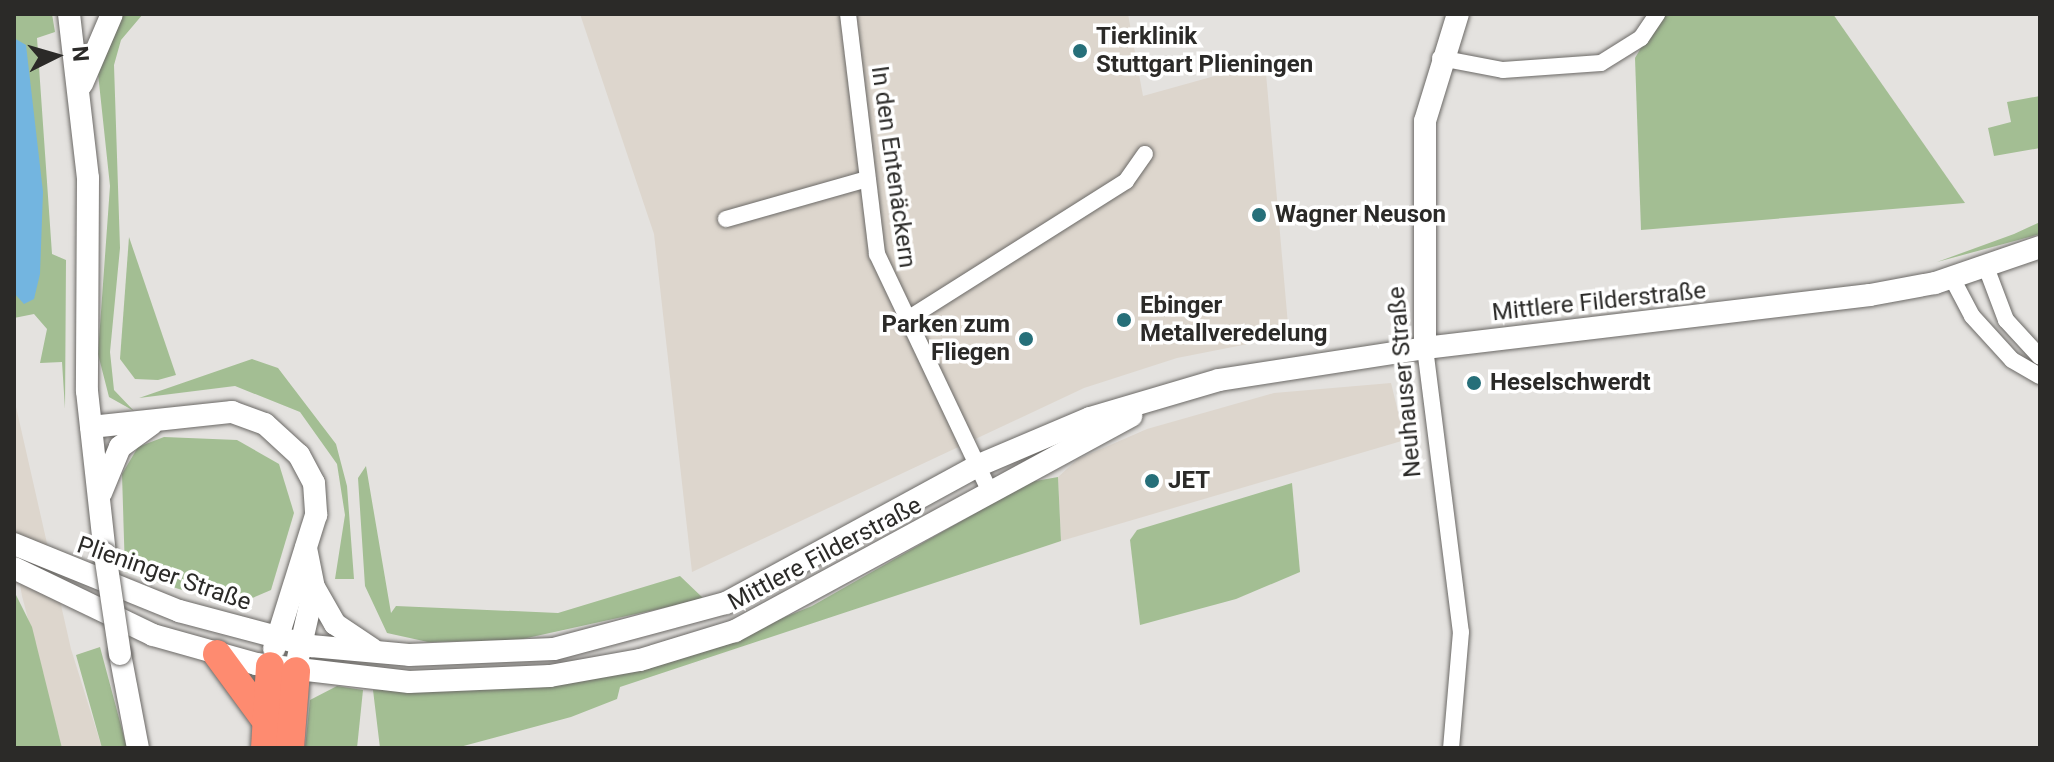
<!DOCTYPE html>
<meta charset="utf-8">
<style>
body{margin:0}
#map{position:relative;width:2054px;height:762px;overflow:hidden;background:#e4e2df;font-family:Roboto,sans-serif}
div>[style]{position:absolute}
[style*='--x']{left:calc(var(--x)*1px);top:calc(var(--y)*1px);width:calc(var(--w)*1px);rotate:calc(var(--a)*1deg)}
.built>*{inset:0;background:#ddd6cd}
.green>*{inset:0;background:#a3be93}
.water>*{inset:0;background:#73b5e0}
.roads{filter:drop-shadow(0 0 2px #6b6966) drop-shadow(0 0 2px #6b6966)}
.minor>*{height:16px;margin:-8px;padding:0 8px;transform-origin:8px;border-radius:8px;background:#fff}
.secondary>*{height:22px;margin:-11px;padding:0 11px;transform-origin:11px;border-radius:11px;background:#fff}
.motorway>*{height:28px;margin:-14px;padding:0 14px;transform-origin:14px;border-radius:14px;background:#fe8b70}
.bridges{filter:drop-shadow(0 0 2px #6b6966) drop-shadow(0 0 2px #6b6966)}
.secondary-bridge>*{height:22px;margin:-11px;padding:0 11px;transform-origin:11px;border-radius:11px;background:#fff}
.dots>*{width:22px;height:22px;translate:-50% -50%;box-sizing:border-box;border:4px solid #fff;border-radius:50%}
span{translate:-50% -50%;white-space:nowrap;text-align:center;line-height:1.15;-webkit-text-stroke:7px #fff;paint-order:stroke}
.poi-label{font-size:24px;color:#2b2a28;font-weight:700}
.left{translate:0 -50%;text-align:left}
.right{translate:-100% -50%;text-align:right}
.street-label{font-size:24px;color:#2b2a28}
.frame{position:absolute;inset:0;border:16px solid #2b2a28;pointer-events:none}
.north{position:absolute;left:16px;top:16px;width:80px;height:80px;-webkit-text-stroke:6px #fff;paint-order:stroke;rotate:85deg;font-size:22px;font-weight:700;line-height:32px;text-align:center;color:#2b2a28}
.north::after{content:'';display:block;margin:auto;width:28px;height:36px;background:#2b2a28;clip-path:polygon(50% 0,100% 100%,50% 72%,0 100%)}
</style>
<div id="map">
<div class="built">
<i style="clip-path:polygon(580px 14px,1128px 14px,1143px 96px,1265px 62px,1289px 336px,1177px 358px,1084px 388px,692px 572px,654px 234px)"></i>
<i style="clip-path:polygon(1391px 383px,1405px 440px,1061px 541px,1058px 477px,1078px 459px,1147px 429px,1274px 393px)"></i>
<i style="clip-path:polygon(14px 398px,71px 649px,102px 748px,62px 748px,22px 596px,14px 551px)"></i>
</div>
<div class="green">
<i style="clip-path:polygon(14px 14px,52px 14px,55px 32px,37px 38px,52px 254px,66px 260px,65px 409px,62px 362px,40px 363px,47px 329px,34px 314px,14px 318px)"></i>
<i style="clip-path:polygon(123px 14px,143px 14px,121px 40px,114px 65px,120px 248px,110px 352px,114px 390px,134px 411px,109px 397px,98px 354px,110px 186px,97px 64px)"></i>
<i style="clip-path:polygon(1661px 14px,1833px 14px,1965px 203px,1641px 230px,1635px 58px)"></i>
<i style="clip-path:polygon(2040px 96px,2040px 148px,1994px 156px,1988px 128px,2011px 122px,2007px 102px)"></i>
<i style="clip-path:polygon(2040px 222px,2040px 234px,1937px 262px,2014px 234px)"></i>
<i style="clip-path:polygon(129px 237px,176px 375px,158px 380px,135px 379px,120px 359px)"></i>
<i style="clip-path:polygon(252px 359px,278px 368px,336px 444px,347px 486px,354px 579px,335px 579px,345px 515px,337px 464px,300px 412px,235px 386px,139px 398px)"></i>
<i style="clip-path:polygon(164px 437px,237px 440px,279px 464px,294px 513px,271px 590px,243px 602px,217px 601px,125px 572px,122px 474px,138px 447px)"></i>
<i style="clip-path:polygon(366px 466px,391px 613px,396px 606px,558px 613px,680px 576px,704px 599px,518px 640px,428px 642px,387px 633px,365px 586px,358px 478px)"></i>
<i style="clip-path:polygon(1058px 477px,1061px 541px,620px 687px,617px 699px,571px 717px,456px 748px,380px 748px,373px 690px,538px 688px,678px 660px,812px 606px,1030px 482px)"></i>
<i style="clip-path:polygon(1292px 483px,1300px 572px,1236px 599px,1140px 625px,1130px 540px,1137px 530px)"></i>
<i style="clip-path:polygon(14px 591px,32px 627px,62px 748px,14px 747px)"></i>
<i style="clip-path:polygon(100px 647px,108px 677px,127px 748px,102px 748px,76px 655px)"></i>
<i style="clip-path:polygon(337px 686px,363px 690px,357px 748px,305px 748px,310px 700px)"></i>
</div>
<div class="water">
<i style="clip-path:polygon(14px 38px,26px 45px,43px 192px,40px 274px,34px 299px,24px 304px,14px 293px)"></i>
</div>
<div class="roads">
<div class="minor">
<i style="--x:848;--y:14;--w:242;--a:83.1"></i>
<i style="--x:877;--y:254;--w:266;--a:64.6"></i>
<i style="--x:1440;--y:58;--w:64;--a:10.8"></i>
<i style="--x:1503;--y:70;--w:98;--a:-4.1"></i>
<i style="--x:1601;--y:63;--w:47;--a:-32"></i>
<i style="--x:1641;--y:38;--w:29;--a:-56"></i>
<i style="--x:726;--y:219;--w:147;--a:-15.8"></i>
<i style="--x:1986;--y:267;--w:57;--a:69.3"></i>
<i style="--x:2006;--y:320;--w:50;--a:47.4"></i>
<i style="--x:1952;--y:278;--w:43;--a:62.2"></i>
<i style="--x:1972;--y:316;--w:59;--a:47.7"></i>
<i style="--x:2012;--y:360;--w:32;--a:30"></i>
<i style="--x:903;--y:322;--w:264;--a:-32.3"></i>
<i style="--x:1126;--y:181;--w:33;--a:-55"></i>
<i style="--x:1425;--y:348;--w:286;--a:82.8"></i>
<i style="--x:1461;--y:632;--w:116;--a:94.9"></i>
</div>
<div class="secondary">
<i style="--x:69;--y:14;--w:165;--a:83.4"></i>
<i style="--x:88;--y:178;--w:213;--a:90.3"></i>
<i style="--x:87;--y:391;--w:164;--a:83.7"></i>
<i style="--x:82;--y:84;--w:76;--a:-66.8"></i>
<i style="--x:1425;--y:348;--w:227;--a:-90"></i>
<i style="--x:1425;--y:121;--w:112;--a:-72.9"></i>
<i style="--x:91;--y:427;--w:142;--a:-6.1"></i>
<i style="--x:232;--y:412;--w:35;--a:20"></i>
<i style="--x:265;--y:424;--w:46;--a:42.4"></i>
<i style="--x:299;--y:455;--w:32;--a:62"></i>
<i style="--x:314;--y:483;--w:32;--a:86"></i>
<i style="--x:316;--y:515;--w:140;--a:107.4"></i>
<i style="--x:101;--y:493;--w:50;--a:-67.6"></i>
<i style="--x:120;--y:447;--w:39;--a:-36"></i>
<i style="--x:14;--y:544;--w:178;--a:22.1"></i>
<i style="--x:179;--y:611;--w:137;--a:14.9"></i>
<i style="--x:311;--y:646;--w:98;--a:5.2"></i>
<i style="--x:409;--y:655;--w:145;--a:-2.4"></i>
<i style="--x:554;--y:649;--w:178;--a:-15"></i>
<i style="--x:726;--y:603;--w:286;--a:-28.6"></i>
<i style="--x:977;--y:466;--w:123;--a:-23"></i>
<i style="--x:1090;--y:418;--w:134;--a:-16.4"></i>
<i style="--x:1219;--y:380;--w:208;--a:-8.8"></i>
<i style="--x:1425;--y:348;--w:448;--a:-6.8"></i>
<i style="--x:1870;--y:295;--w:66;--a:-10.5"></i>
<i style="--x:1935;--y:283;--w:111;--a:-18.9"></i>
<i style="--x:14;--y:568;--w:154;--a:25.7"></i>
<i style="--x:153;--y:635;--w:107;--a:15.7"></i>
<i style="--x:256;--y:664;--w:154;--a:6.7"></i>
<i style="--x:409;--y:682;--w:141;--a:-2.4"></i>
<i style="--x:550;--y:676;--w:91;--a:-10.1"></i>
<i style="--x:640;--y:660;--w:99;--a:-17"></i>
<i style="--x:735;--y:631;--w:451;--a:-28.5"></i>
<i style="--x:315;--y:589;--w:40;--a:60.3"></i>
<i style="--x:335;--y:624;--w:45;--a:34"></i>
<i style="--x:120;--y:654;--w:96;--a:79.2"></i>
<i style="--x:298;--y:658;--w:72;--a:-77.1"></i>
<i style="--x:314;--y:588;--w:41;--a:-101.3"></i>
</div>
<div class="motorway">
<i style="--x:217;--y:654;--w:84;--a:53.7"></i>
<i style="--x:265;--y:748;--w:82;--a:-86.5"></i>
<i style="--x:290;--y:748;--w:77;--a:-85.5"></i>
</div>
</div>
<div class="bridges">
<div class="secondary-bridge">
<i style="--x:105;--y:554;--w:101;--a:81.5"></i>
</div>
</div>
<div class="dots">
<i style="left:1080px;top:51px;background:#266f79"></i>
<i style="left:1259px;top:215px;background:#266f79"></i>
<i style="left:1124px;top:320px;background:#266f79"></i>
<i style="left:1026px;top:339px;background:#266f79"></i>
<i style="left:1474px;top:383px;background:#266f79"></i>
<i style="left:1152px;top:481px;background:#266f79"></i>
</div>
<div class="poi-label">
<span class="left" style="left:1096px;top:51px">Tierklinik<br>Stuttgart Plieningen</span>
<span class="left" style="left:1275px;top:215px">Wagner Neuson</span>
<span class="left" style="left:1140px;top:320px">Ebinger<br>Metallveredelung</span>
<span class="right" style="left:1010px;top:339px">Parken zum<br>Fliegen</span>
<span class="left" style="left:1490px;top:383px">Heselschwerdt</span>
<span class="left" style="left:1168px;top:481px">JET</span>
</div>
<div class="street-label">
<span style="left:893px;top:167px;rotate:82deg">In den Entenäckern</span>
<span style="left:1599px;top:302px;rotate:-6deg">Mittlere Filderstraße</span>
<span style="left:1405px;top:382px;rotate:-95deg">Neuhauser Straße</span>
<span style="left:825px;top:554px;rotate:-28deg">Mittlere Filderstraße</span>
<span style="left:164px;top:574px;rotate:19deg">Plieninger Straße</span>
</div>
<div class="frame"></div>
<div class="north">N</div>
</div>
